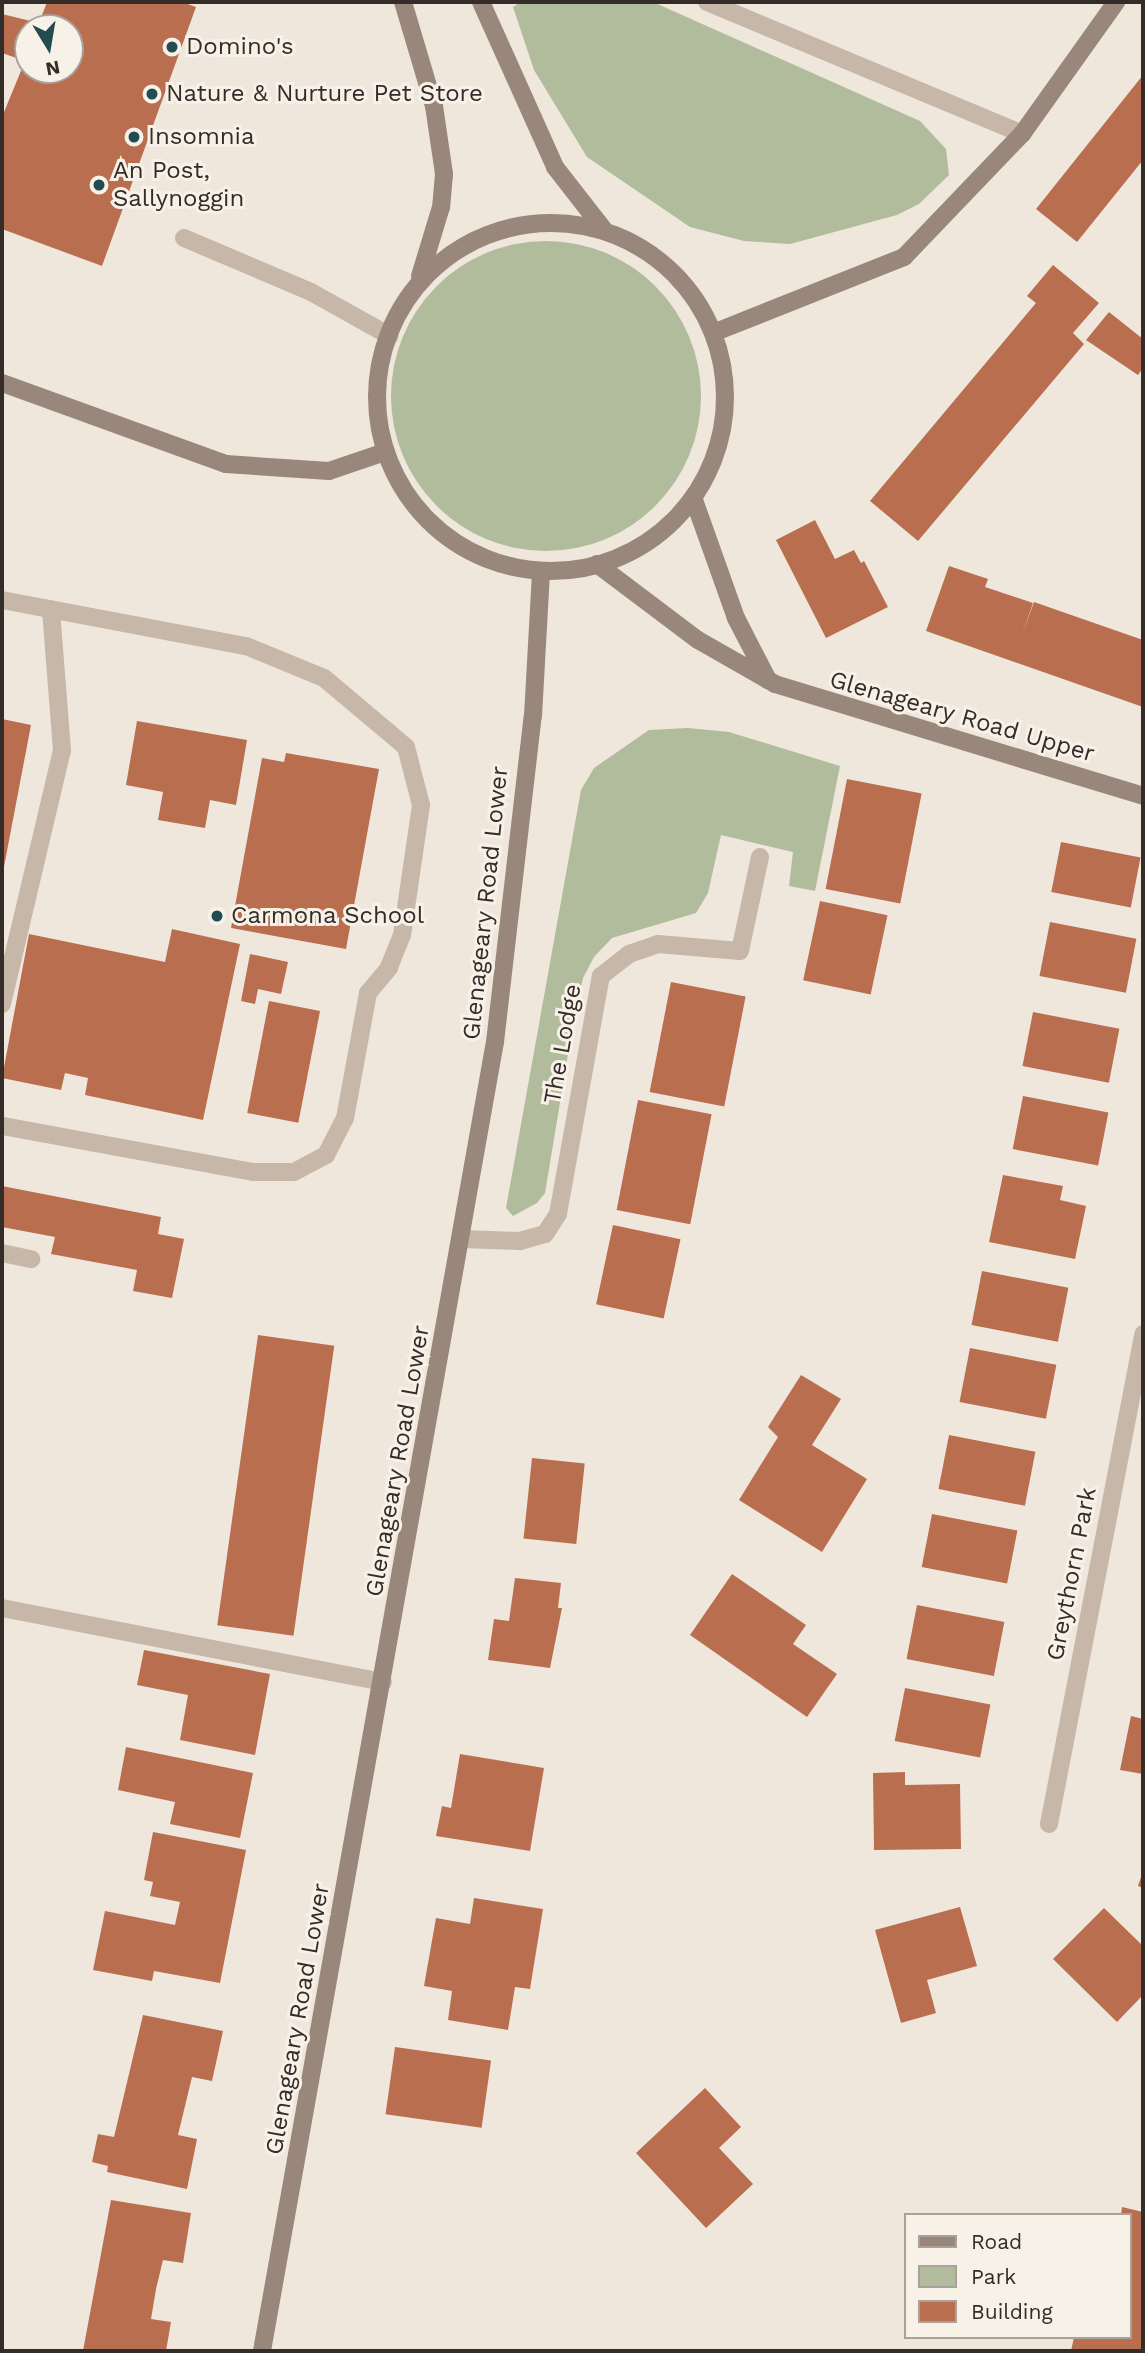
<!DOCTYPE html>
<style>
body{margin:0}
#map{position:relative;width:1145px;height:2353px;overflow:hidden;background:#efe7dc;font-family:"Work Sans",sans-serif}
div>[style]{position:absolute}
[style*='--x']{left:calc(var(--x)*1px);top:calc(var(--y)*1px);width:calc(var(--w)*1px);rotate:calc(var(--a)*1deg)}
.green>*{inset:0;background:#b1bc9d}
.round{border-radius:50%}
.building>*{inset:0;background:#b96e50;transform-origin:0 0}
.lane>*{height:18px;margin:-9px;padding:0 9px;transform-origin:9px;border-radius:9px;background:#c6b7a9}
.street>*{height:18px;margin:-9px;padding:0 9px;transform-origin:9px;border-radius:9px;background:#c6b7a9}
.secondary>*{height:18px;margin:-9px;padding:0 9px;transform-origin:9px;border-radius:9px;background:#99877b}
.secondary>.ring{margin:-9px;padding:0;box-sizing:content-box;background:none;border:18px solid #99877b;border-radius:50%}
.dots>*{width:19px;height:19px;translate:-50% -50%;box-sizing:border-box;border:4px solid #f7f1e8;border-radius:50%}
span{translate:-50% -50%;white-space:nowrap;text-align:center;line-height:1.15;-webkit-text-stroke:6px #f7f1e8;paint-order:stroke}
.poi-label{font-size:24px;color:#342c28}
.left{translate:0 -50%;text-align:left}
.street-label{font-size:24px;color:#342c28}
.frame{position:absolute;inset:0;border:4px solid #342c28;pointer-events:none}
.legend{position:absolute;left:904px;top:2213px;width:228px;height:126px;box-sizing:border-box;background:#f7f1e8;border:2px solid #a9a29b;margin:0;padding:9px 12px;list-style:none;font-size:21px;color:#342c28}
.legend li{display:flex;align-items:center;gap:14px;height:35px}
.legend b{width:35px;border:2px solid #a9a29b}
.north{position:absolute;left:14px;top:14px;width:70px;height:70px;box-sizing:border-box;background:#f7f1e8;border:2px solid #a9a29b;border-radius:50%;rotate:169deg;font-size:19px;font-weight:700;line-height:28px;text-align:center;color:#342c28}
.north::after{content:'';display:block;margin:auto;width:24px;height:32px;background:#224c51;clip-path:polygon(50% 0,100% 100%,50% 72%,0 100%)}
</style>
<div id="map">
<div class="green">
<i style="clip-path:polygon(521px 2px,653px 2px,920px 121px,946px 149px,949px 175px,919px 204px,897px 215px,790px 244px,744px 241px,690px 227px,587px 157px,534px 70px,513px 7px)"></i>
<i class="round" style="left:391px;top:241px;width:310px;height:310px"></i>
<i style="clip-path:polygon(688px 728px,729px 732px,840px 766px,815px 891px,789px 886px,793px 852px,721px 835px,708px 893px,696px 913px,612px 938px,594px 957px,583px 978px,573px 1024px,545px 1193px,537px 1203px,513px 1216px,506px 1208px,581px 790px,594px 768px,649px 730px)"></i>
</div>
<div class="building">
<i style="clip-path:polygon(evenodd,47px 2px,182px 2px,196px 7px,102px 266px,2px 229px,2px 117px,25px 61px,2px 53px,2px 14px,39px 23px,47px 2px,28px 28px,70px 28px,70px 70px,28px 70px,28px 28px)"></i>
<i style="clip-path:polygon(1143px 75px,1143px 160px,1077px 242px,1036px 209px)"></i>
<i style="clip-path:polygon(1053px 265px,1099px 303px,1073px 333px,1084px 344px,918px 541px,870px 501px,1036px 303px,1027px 296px)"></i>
<i style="clip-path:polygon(1109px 312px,1143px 339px,1143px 368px,1138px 375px,1086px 340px)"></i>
<i style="clip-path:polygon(815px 520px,835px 559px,854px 550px,861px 563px,864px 561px,888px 607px,826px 638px,776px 540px)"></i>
<i style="clip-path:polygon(949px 566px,988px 579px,985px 587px,1033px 603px,1022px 635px,1034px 602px,1143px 640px,1143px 707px,926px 631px)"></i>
<i style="clip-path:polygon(2px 719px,31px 725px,3px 872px,2px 872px)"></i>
<i style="clip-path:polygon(137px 721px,247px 740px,236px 805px,210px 800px,205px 828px,158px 820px,163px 792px,126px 785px)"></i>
<i style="clip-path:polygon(286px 753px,379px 769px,346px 949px,231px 928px,262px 758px,284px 762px)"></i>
<i style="left:847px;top:779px;width:76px;height:112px;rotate:11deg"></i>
<i style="left:1061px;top:842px;width:81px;height:51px;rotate:11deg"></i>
<i style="left:820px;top:901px;width:69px;height:81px;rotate:12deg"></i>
<i style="left:1050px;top:922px;width:88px;height:55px;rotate:11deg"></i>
<i style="clip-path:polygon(172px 929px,240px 944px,203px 1120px,85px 1095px,88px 1078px,65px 1073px,61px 1090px,2px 1078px,29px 934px,165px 962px)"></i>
<i style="clip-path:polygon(250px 954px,288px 962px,281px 994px,258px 989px,255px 1004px,241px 1001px)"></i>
<i style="left:671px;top:982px;width:76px;height:112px;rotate:11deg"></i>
<i style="left:269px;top:1001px;width:52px;height:114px;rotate:11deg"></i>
<i style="left:1033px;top:1012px;width:88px;height:55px;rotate:11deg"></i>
<i style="left:1023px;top:1096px;width:87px;height:54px;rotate:11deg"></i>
<i style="left:638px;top:1100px;width:75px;height:112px;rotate:11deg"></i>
<i style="clip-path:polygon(1003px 1175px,1063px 1186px,1060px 1200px,1086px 1206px,1075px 1259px,989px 1242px)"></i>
<i style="clip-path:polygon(2px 1186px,161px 1217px,158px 1234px,184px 1239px,172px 1298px,133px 1291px,137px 1270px,51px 1254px,55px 1237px,2px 1227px)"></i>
<i style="left:613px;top:1225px;width:69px;height:81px;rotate:12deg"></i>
<i style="left:982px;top:1271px;width:88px;height:55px;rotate:11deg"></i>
<i style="left:258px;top:1335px;width:77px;height:293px;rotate:8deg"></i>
<i style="left:970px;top:1348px;width:88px;height:55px;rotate:11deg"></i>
<i style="clip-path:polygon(801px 1375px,841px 1399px,812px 1445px,867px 1479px,822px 1552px,739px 1500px,778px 1437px,768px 1427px)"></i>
<i style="left:949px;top:1435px;width:88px;height:55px;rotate:11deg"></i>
<i style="left:532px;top:1458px;width:53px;height:81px;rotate:6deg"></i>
<i style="left:932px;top:1514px;width:87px;height:54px;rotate:11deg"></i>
<i style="clip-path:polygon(732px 1574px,806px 1625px,793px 1644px,837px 1674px,807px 1717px,690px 1635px)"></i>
<i style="clip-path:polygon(515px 1578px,561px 1583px,558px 1608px,562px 1608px,550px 1668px,488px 1660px,494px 1619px,509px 1621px)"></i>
<i style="left:917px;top:1605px;width:89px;height:55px;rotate:11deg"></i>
<i style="clip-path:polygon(144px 1650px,270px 1674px,255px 1755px,180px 1740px,188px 1695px,137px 1685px)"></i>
<i style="left:905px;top:1688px;width:87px;height:54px;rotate:11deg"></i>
<i style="clip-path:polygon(1131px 1716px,1143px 1719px,1143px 1774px,1120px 1770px)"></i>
<i style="clip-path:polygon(126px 1747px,253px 1773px,240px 1838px,170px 1824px,175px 1802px,118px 1790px)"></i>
<i style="clip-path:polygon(460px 1754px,544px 1768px,530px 1851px,436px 1836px,442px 1806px,451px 1808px)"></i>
<i style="clip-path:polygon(905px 1772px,905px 1785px,960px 1784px,961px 1849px,874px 1850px,873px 1773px)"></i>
<i style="clip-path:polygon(153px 1832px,246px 1850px,220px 1983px,154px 1971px,152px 1981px,93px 1970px,105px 1911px,175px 1925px,180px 1902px,150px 1896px,153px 1882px,144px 1880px)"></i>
<i style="clip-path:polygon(1143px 1871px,1143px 1888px,1138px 1886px)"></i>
<i style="clip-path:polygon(474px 1898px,543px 1909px,530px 1989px,515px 1987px,508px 2030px,448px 2020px,452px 1991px,424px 1986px,436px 1918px,470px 1924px)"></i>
<i style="clip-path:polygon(960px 1907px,977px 1966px,927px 1980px,936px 2013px,901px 2023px,875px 1930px)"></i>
<i style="clip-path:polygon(1104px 1908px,1143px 1946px,1143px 1995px,1117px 2022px,1053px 1959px)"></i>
<i style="clip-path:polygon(143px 2015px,223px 2031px,212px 2081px,192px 2077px,178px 2135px,197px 2139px,187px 2189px,107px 2172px,108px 2166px,92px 2162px,98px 2134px,114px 2137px)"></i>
<i style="left:395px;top:2047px;width:97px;height:68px;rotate:8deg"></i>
<i style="clip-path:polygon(705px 2088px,741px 2127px,719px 2148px,753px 2184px,706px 2228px,636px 2153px)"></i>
<i style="clip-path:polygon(111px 2200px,191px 2213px,183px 2263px,163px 2260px,156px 2289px,151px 2319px,171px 2322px,166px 2351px,83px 2351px)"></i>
<i style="clip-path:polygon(1122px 2207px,1143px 2212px,1143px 2351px,1071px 2351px,1074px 2337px,1129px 2337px,1129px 2215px,1121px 2215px)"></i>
</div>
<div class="lane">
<i style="--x:184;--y:238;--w:138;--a:23"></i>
<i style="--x:311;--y:292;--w:90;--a:29.1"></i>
<i style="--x:2;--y:600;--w:248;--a:10.7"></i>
<i style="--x:246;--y:646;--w:84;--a:22.3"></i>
<i style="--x:324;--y:678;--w:107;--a:40.1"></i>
<i style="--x:406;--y:747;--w:60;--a:75.5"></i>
<i style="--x:421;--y:805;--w:131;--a:98.3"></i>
<i style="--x:402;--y:935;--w:35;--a:112"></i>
<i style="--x:389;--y:968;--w:33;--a:130"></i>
<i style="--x:368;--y:993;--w:127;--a:100.4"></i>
<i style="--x:345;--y:1118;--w:42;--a:117.2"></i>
<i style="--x:326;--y:1155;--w:36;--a:152"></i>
<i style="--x:294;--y:1172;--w:41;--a:180"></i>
<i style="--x:253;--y:1172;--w:255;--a:-169.6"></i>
<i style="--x:2;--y:1004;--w:261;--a:-76.7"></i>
<i style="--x:62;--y:750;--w:141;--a:-94.5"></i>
<i style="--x:2;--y:1253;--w:30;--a:12"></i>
<i style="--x:2;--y:1608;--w:388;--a:11"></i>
</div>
<div class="street">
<i style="--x:707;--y:2;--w:342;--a:22.7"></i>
<i style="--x:462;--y:1239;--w:58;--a:2"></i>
<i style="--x:520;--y:1241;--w:26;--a:-16"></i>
<i style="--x:545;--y:1234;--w:24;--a:-57"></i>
<i style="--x:558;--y:1214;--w:242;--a:-79.8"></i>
<i style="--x:601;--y:976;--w:36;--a:-38"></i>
<i style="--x:629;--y:954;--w:31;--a:-19"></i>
<i style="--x:658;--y:944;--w:82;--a:4.9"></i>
<i style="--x:740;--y:951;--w:96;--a:-78"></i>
<i style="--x:1049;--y:1824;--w:499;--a:-79.1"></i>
</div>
<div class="secondary">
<i style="--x:403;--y:2;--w:109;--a:73.4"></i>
<i style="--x:434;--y:106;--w:69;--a:81.6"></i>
<i style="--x:444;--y:174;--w:33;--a:95"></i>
<i style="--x:441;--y:207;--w:72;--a:106.9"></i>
<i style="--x:481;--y:2;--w:181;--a:65.8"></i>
<i style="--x:555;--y:167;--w:80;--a:52.1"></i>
<i class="ring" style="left:377px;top:223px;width:330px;height:330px"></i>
<i style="--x:713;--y:333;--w:206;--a:-21.7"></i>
<i style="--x:904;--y:257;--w:170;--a:-46.2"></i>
<i style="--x:1022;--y:134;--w:162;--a:-54.5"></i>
<i style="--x:2;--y:383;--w:238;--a:19.9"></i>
<i style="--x:226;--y:464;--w:103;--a:3.9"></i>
<i style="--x:329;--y:471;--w:59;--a:-18.7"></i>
<i style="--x:694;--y:500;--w:125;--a:70.4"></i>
<i style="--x:736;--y:618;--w:70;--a:62.7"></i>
<i style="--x:597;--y:564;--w:126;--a:37"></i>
<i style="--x:698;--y:640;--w:89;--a:29.7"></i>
<i style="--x:775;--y:684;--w:385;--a:16.9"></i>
<i style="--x:262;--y:2351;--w:1330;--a:-79.91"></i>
<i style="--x:495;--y:1042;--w:328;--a:-83.4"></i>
<i style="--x:533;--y:716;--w:142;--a:-86.8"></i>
</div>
<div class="dots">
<i style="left:172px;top:47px;background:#224c51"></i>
<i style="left:152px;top:94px;background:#224c51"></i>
<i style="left:134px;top:137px;background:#224c51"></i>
<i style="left:99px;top:185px;background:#224c51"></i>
<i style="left:217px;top:916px;background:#224c51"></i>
</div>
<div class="poi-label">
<span class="left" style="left:186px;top:47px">Domino's</span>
<span class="left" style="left:166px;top:94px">Nature &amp; Nurture Pet Store</span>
<span class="left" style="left:148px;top:137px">Insomnia</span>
<span class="left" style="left:113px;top:185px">An Post,<br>Sallynoggin</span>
<span class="left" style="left:231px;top:916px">Carmona School</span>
</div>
<div class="street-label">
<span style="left:962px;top:717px;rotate:16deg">Glenageary Road Upper</span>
<span style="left:486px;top:903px;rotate:-84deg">Glenageary Road Lower</span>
<span style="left:563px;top:1044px;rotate:-80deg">The Lodge</span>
<span style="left:398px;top:1461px;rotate:-80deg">Glenageary Road Lower</span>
<span style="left:1072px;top:1574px;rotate:-79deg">Greythorn Park</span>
<span style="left:298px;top:2019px;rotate:-80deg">Glenageary Road Lower</span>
</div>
<div class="frame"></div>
<ul class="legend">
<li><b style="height:9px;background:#99877b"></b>Road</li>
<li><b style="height:19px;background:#b1bc9d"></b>Park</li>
<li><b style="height:19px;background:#b96e50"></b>Building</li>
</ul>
<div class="north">N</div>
</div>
